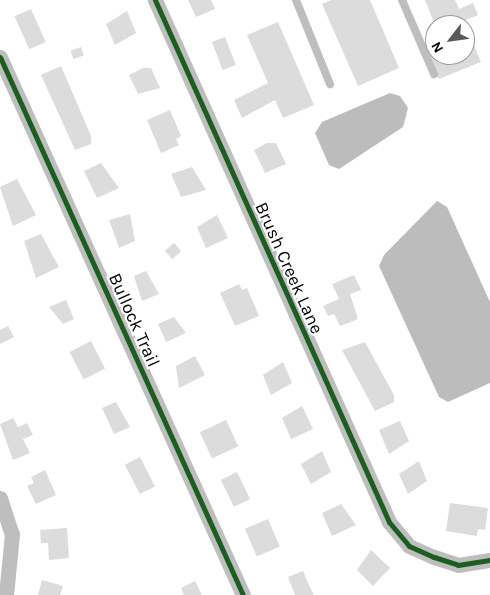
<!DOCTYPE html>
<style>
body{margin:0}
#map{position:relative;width:490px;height:595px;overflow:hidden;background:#fff;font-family:Karla,sans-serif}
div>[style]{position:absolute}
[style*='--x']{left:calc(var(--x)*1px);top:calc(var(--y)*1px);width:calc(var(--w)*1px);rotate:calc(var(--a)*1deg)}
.water>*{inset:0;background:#bcbcbc}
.building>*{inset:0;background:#dcdcdc;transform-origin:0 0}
.service>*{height:8px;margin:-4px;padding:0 4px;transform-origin:4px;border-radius:4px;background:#bebebe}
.minor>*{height:15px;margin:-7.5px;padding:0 7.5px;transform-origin:7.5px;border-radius:7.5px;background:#bebebe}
.cycleway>*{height:5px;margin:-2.5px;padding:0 2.5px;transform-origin:2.5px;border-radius:2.5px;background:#1b5e20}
span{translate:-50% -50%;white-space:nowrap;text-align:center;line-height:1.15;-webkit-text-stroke:4.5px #fff;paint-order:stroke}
.street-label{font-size:18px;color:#000}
.north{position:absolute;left:425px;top:15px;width:50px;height:50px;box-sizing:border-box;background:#fff;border:1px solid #999;border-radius:50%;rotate:240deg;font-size:14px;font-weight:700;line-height:20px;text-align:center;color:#000}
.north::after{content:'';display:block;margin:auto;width:18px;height:22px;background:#595959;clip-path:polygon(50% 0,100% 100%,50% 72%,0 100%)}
</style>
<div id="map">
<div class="water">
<i style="clip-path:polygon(390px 93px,400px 96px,408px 108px,403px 127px,339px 169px,329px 165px,315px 133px,322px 122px)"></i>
<i style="clip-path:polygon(437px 201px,447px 207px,490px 302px,490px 383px,448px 402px,439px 397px,379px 266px,384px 255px)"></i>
</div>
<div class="building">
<i style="clip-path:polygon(188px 0,211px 0,215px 9px,196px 17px)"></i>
<i style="clip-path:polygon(331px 0,370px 0,399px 68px,358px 86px,322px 4px)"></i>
<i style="clip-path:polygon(425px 0,455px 0,459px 9px,473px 3px,478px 15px,464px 21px,481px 62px,439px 79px,426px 40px,435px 36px,435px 55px,465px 55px,465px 25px,435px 25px)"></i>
<i style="left:31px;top:9px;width:36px;height:18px;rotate:66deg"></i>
<i style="clip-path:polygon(127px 11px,136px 33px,115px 45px,106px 24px)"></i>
<i style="clip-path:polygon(278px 22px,314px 105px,283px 118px,275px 100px,242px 118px,234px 100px,268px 83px,247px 35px)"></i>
<i style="left:225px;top:37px;width:30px;height:14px;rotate:69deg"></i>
<i style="left:81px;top:47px;width:9px;height:11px;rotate:72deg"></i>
<i style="clip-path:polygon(61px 66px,91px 136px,91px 144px,75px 150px,41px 75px)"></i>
<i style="clip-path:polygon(143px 68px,151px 68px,160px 88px,138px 94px,129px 75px)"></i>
<i style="clip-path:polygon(170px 110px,181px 136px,176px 139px,179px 145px,161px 153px,147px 120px)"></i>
<i style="clip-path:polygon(267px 143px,276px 143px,286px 164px,265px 173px,254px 150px)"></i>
<i style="clip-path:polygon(101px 163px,119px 188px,97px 198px,84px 171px)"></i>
<i style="clip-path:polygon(192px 167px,206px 190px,181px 197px,171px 174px)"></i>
<i style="clip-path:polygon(17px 179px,36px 215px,13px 226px,0 187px)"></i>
<i style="clip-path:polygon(130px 214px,135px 241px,119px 248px,109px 220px)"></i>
<i style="clip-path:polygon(217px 215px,228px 238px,206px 248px,197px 227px)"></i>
<i style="clip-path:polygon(41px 234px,59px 267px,36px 278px,24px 241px)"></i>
<i style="left:174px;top:243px;width:11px;height:12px;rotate:49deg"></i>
<i style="clip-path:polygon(146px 271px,159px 294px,142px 301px,134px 276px)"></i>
<i style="clip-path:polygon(354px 275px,361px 290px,350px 294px,358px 319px,340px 326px,334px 314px,328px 316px,323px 306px,339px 299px,332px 284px)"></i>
<i style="clip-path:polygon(239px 284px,242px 290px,247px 288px,259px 316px,235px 326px,220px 293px)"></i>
<i style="clip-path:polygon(66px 300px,74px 319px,63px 324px,49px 307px)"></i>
<i style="clip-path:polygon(174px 317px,186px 333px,166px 342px,158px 324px)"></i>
<i style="clip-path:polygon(8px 326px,14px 337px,0 344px,0 330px)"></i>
<i style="left:91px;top:341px;width:31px;height:24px;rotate:63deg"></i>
<i style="clip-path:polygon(365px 342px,394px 395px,394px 402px,375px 411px,342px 350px)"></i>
<i style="clip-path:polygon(195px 356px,205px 375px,179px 388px,176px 366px)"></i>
<i style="clip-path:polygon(283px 362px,292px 383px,271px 395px,263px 375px)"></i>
<i style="clip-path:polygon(116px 402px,130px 427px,114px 434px,102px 408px)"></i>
<i style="clip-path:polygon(302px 406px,313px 429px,291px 439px,282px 418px)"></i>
<i style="clip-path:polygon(13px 418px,18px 427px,27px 423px,33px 435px,23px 439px,30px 453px,13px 460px,0 424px)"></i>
<i style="left:226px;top:420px;width:29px;height:29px;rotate:65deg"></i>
<i style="clip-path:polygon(400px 421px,409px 441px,389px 454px,379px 430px)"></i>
<i style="clip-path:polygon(322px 451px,331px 472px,311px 484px,301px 464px)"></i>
<i style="left:140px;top:457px;width:33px;height:17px;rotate:63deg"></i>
<i style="clip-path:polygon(419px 461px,427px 481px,408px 494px,399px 474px)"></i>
<i style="clip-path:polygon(45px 470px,56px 495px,36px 504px,27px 486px,34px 483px,31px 477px)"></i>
<i style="left:237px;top:472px;width:30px;height:18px;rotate:64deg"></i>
<i style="clip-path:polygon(450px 503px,488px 508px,485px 530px,478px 529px,477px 536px,446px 531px)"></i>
<i style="clip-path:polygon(341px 504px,356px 525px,332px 536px,322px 513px)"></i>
<i style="left:268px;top:519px;width:30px;height:25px;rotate:67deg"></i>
<i style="clip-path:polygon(67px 528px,69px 558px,49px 560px,48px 543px,41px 543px,40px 530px)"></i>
<i style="clip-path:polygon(371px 550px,390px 568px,373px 586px,357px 570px)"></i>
<i style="clip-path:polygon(303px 571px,308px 583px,314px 595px,295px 595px,288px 577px)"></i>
<i style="clip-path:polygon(42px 580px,63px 586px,60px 595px,38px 595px)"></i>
<i style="clip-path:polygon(195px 581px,202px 595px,184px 595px,181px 588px)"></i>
</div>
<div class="service">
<i style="--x:296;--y:0;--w:91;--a:68"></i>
<i style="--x:402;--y:0;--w:81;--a:66.6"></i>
</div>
<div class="minor">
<i style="--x:155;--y:0;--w:572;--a:65.85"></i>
<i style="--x:389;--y:522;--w:31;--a:50"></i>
<i style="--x:409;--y:546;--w:27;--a:24"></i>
<i style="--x:434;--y:557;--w:25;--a:18"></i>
<i style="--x:458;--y:565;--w:32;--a:-9"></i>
<i style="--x:0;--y:57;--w:590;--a:65.69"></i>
<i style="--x:0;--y:498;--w:38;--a:72"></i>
<i style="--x:12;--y:534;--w:61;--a:95.6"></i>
</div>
<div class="cycleway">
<i style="--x:155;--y:0;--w:572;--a:65.85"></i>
<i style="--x:389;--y:522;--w:31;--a:50"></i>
<i style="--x:409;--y:546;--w:27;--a:24"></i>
<i style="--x:434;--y:557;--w:25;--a:18"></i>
<i style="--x:458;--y:565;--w:32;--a:-9"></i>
<i style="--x:0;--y:57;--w:590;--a:65.69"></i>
</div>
<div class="street-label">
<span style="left:289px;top:268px;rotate:66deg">Brush Creek Lane</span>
<span style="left:134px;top:320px;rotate:66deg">Bullock Trail</span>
</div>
<div class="north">N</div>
</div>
